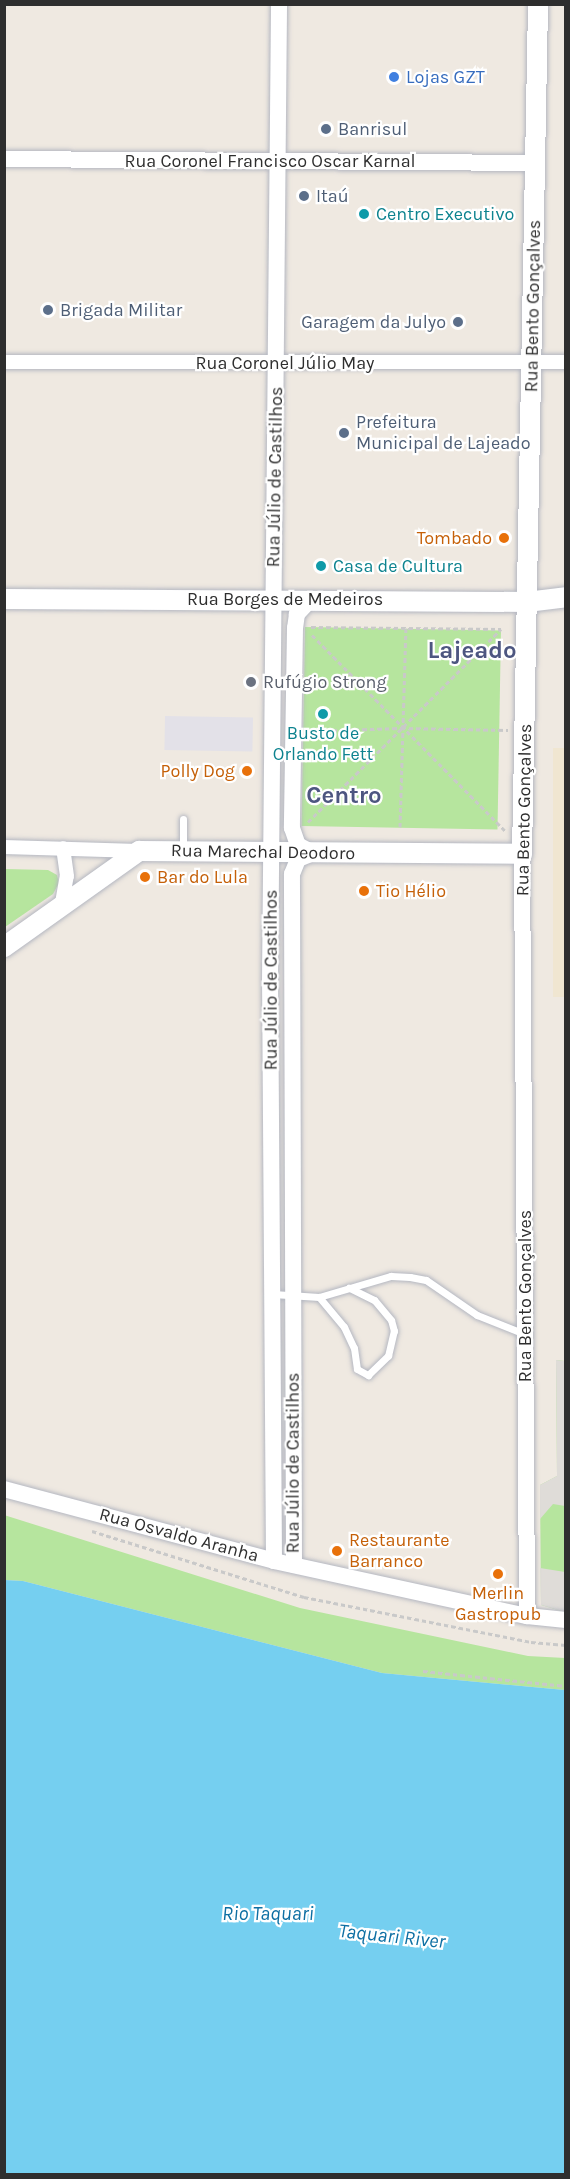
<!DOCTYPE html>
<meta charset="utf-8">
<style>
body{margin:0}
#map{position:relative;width:570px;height:2179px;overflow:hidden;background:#efe9e1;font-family:Karla,sans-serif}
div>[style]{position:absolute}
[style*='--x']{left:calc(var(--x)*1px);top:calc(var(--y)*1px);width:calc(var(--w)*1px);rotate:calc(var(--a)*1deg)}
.industrial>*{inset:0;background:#e3e1e8;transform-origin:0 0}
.education>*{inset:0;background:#f0e6d1;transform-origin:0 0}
.green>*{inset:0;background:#b6e59e;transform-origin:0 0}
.plaza>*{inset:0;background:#dfdcd8}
.water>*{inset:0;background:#75cff0}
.path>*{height:3px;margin-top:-1.5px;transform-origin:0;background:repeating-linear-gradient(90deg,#c9c9c9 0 4.5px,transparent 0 7.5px)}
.roads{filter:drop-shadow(0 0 2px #b4b7c1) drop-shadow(0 0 2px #b4b7c1)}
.service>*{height:7px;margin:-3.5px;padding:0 3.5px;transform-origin:3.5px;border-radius:3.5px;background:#fff}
.minor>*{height:14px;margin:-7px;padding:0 7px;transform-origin:7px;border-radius:7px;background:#fff}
.tertiary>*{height:16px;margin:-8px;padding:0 8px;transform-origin:8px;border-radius:8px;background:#fff}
.secondary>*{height:20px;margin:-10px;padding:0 10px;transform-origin:10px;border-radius:10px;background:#fff}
.dots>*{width:16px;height:16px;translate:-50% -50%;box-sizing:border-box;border:3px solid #fff;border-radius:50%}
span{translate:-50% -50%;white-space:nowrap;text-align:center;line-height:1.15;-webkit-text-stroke:4.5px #fff;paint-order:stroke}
.shop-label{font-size:18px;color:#366cbe}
.left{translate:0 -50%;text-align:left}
.service-label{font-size:18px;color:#4e5e75}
.right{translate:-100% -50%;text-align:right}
.street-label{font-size:18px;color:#2e2e2e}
.culture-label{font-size:18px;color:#0d838f}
.food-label{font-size:18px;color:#c56008}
.worship-label{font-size:18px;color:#5b616d}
.water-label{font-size:20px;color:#0d6fa3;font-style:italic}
.district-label{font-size:24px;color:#4d5680;font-weight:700}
.frame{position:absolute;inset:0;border:6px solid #2e2e2e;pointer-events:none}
</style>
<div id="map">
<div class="industrial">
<i style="left:165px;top:716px;width:88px;height:34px;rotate:1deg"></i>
</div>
<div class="education">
<i style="left:553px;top:748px;width:12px;height:249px"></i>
</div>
<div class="green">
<i style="left:305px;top:627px;width:196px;height:199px;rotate:1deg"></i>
<i style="clip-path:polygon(5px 869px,48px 870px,57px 875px,59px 883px,53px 894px,5px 927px)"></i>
<i style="clip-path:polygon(556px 1360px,565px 1361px,565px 1612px,541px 1605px,540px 1485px,557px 1476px)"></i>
<i style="clip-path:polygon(4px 1515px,300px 1608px,528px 1656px,565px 1658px,565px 1690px,382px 1673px,23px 1581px,5px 1580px)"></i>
</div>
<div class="plaza">
<i style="clip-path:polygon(556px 1360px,565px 1361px,565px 1506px,553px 1504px,540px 1519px,540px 1485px,557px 1476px)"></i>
<i style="clip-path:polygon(540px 1568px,565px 1572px,565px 1612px,541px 1605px)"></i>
</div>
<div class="water">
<i style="clip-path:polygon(5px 1580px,23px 1581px,382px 1673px,565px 1690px,565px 2174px,5px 2174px)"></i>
</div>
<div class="path">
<i style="--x:311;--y:627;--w:190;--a:0.6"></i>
<i style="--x:312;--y:635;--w:275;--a:45.4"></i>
<i style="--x:310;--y:731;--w:91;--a:-1.9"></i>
<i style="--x:401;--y:728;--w:107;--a:1.1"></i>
<i style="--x:308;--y:822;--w:273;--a:-45"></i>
<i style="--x:400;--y:827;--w:199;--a:-88.3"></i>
<i style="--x:92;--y:1531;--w:222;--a:17.3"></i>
<i style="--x:304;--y:1597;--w:231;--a:11.2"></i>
<i style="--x:531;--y:1642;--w:35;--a:5"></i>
<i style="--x:423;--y:1671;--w:144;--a:6"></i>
</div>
<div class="roads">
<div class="service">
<i style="--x:183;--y:848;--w:29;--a:-90"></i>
<i style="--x:273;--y:1294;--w:46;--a:3.7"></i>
<i style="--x:319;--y:1297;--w:75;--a:-16.3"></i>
<i style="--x:391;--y:1276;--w:19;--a:3"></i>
<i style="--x:410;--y:1277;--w:16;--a:11"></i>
<i style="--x:426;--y:1280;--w:62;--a:34.5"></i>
<i style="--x:477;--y:1315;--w:52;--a:21.6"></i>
<i style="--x:319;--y:1297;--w:39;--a:50"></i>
<i style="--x:344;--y:1327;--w:23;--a:65"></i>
<i style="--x:354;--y:1348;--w:21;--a:82"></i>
<i style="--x:357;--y:1369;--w:13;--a:29"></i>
<i style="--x:368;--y:1375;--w:28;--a:-44"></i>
<i style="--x:388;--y:1356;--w:26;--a:-77"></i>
<i style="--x:394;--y:1331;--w:11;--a:-105"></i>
<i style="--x:391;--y:1320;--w:26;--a:-130"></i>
<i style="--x:374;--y:1300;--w:28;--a:-154"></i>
</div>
<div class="minor">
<i style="--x:4;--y:362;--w:562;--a:0"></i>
<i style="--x:4;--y:847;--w:135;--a:1.7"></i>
<i style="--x:62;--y:903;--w:27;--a:-80"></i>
<i style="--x:67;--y:876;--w:28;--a:-98"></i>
</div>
<div class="tertiary">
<i style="--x:4;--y:159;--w:532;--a:0.43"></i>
<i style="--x:311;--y:599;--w:21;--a:133"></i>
<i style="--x:297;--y:614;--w:14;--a:98"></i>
<i style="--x:295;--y:628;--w:200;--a:90.9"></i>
<i style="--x:292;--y:828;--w:18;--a:71"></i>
<i style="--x:298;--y:845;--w:17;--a:28"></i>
<i style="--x:522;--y:854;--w:762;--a:89.62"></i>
<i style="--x:4;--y:1489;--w:279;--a:14.9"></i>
<i style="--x:274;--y:1561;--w:259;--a:12.3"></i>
<i style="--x:527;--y:1616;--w:39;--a:6"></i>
<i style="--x:274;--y:1561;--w:581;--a:-90.39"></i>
<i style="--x:270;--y:980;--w:976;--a:-89.47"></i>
<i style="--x:294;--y:1565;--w:691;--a:-90.17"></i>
<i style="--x:292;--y:874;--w:16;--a:-68"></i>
<i style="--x:298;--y:859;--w:16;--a:-22"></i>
</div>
<div class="secondary">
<i style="--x:4;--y:599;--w:523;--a:0.33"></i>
<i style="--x:527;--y:602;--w:39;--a:-7"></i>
<i style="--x:4;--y:947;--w:166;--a:-35.4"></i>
<i style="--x:139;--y:851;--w:383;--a:0.4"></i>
<i style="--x:522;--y:854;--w:850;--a:-88.92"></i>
</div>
</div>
<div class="dots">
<i style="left:394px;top:77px;background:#3f7fe0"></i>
<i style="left:326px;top:129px;background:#5c6f8a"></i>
<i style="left:304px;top:196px;background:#5c6f8a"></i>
<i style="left:364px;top:214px;background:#0f9aa8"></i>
<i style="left:48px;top:310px;background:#5c6f8a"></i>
<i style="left:458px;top:322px;background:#5c6f8a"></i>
<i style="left:344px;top:433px;background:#5c6f8a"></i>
<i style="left:504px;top:538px;background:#e8710a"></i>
<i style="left:321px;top:566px;background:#0f9aa8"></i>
<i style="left:251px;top:682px;background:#6b7280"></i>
<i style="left:323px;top:714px;background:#0f9aa8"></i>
<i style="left:247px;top:771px;background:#e8710a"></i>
<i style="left:145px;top:877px;background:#e8710a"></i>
<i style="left:364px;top:891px;background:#e8710a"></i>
<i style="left:337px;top:1551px;background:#e8710a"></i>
<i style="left:498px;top:1574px;background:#e8710a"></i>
</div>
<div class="shop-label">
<span class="left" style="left:406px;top:77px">Lojas GZT</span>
</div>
<div class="service-label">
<span class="left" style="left:338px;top:129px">Banrisul</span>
<span class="left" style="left:316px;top:196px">Itaú</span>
<span class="left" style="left:60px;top:310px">Brigada Militar</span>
<span class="right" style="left:446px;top:322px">Garagem da Julyo</span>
<span class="left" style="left:356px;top:433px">Prefeitura<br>Municipal de Lajeado</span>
</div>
<div class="street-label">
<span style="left:270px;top:161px">Rua Coronel Francisco Oscar Karnal</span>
<span style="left:533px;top:306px;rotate:-89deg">Rua Bento Gonçalves</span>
<span style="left:285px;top:363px">Rua Coronel Júlio May</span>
<span style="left:275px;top:477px;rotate:-89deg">Rua Júlio de Castilhos</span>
<span style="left:285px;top:599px">Rua Borges de Medeiros</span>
<span style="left:524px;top:810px;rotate:-89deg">Rua Bento Gonçalves</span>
<span style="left:263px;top:852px;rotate:1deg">Rua Marechal Deodoro</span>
<span style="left:271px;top:980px;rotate:-90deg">Rua Júlio de Castilhos</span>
<span style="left:525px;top:1296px;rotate:-90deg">Rua Bento Gonçalves</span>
<span style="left:293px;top:1463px;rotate:-90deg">Rua Júlio de Castilhos</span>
<span style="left:179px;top:1535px;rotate:15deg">Rua Osvaldo Aranha</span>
</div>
<div class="culture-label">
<span class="left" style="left:376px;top:214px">Centro Executivo</span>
<span class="left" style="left:333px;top:566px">Casa de Cultura</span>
<span style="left:323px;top:744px">Busto de<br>Orlando Fett</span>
</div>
<div class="food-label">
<span class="right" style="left:492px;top:538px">Tombado</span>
<span class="right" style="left:235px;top:771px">Polly Dog</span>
<span class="left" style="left:157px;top:877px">Bar do Lula</span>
<span class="left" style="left:376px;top:891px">Tio Hélio</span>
<span class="left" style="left:349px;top:1551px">Restaurante<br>Barranco</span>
<span style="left:498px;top:1604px">Merlin<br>Gastropub</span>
</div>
<div class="worship-label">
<span class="left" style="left:263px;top:682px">Rufúgio Strong</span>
</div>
<div class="water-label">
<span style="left:268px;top:1913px">Rio Taquari</span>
<span style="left:392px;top:1936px;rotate:6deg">Taquari River</span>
</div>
<div class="district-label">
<span style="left:472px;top:651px">Lajeado</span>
<span style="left:344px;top:796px">Centro</span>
</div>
<div class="frame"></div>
</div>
